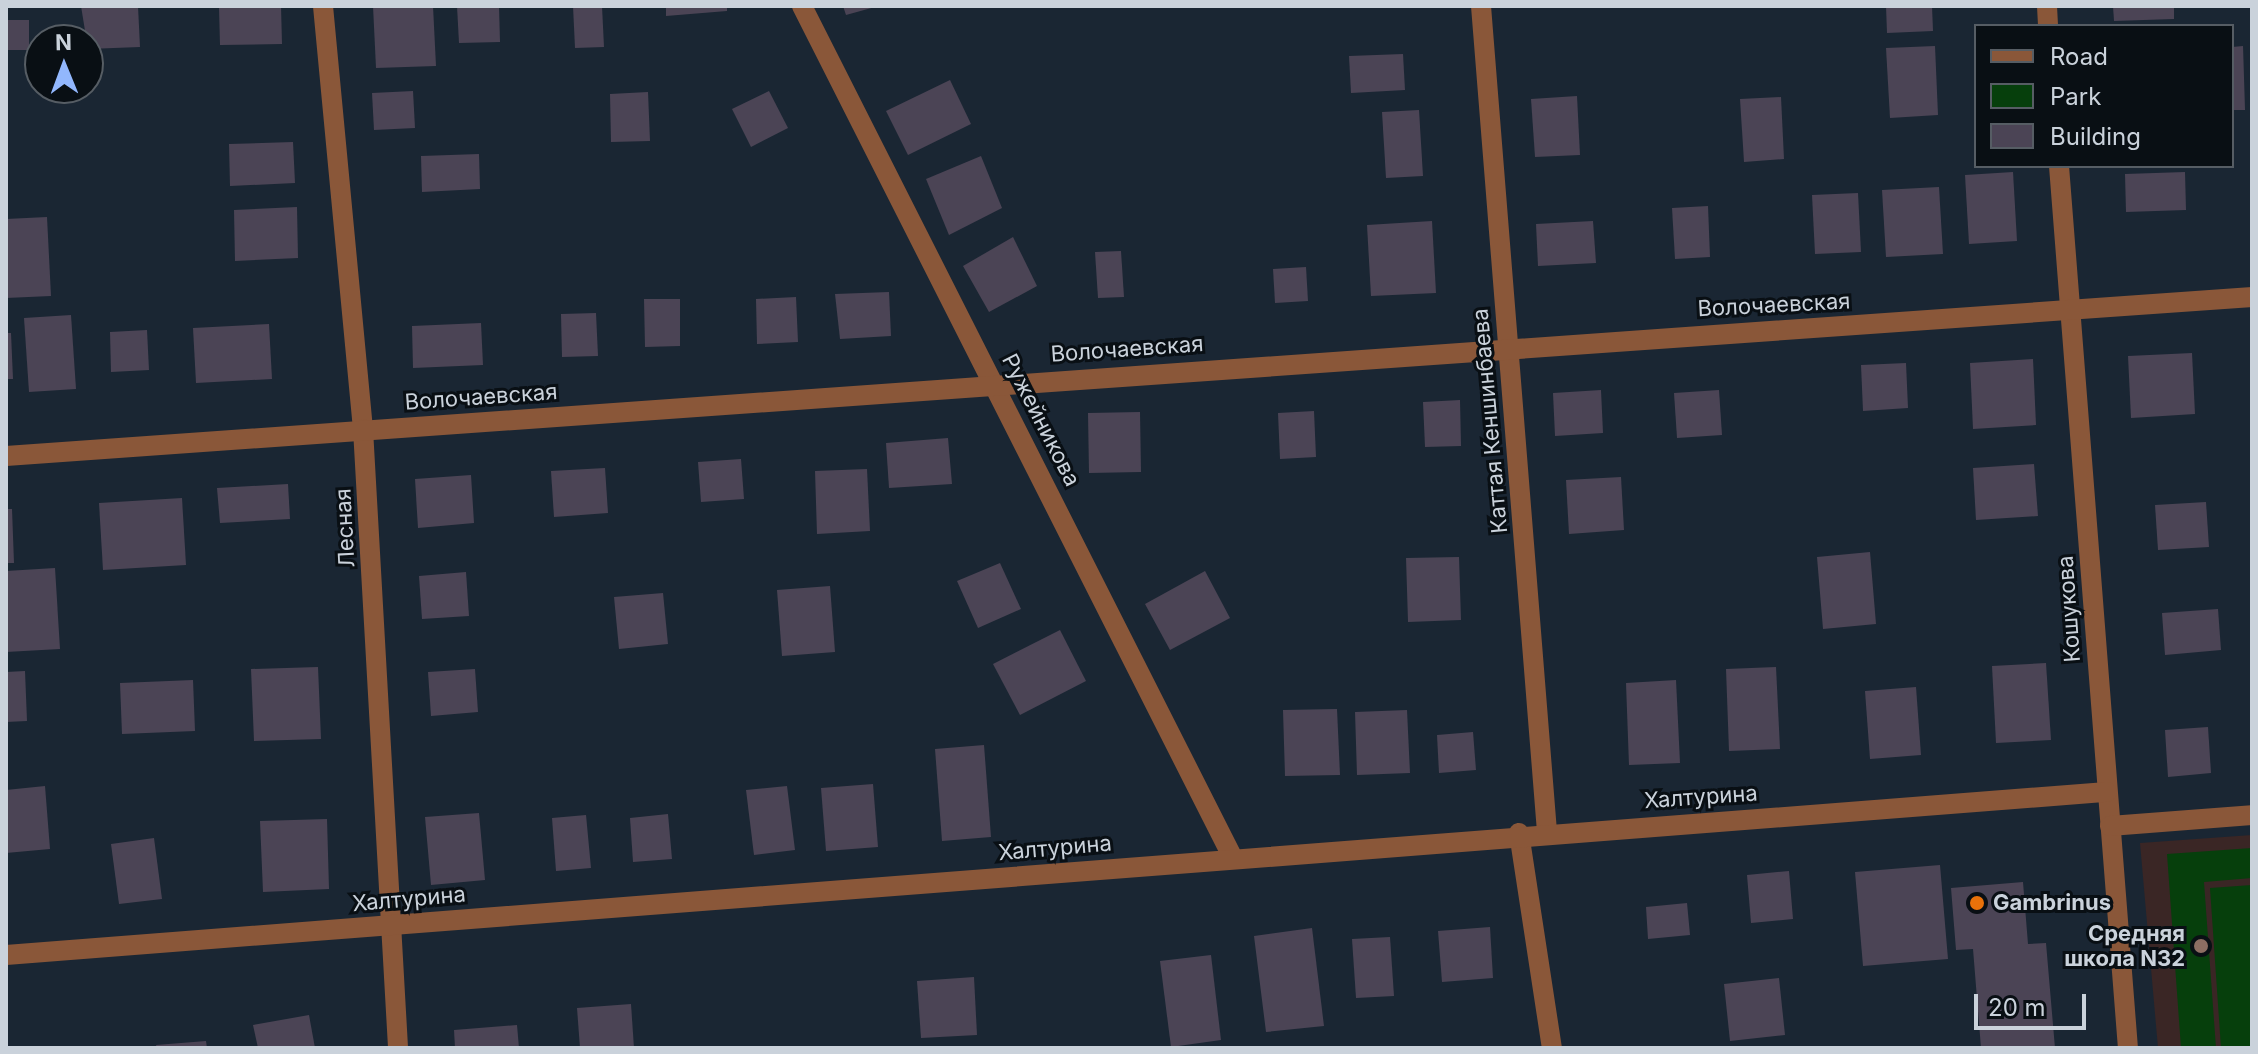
<!DOCTYPE html>
<html>
<head>
<meta charset="utf-8">
<style>
  body { margin:0 }
  #map { position:relative; width:2258px; height:1054px; overflow:hidden; background:#1a2633; font-family:Inter,sans-serif }
  div>[style] { position:absolute }
  .education>* { inset:0; background:#3a2625 }
  .green>* { inset:0; background:#063f0c }
  .building>* { inset:0; background:#4b4455 }
  .minor>* { height:20px; margin:-10px; padding:0 10px; transform-origin:10px; border-radius:10px; background:#8a5739 }
  .dots>* { width:22px; height:22px; translate:-50% -50%; box-sizing:border-box; border:4px solid #090f14; border-radius:50% }
  span { translate:-50% -50%; white-space:nowrap; text-align:center; line-height:1.15; -webkit-text-stroke:6px #090f14; paint-order:stroke }
  .street-label { font-size:22px; color:#cad2db }
  .poi-label { font-size:22px; color:#cad2db; font-weight:700 }
  .left { translate:0 -50%; text-align:left }
  .right { translate:-100% -50%; text-align:right }
  .frame { position:absolute; inset:0; border:8px solid #cad2db; pointer-events:none }
  .legend { position:absolute; left:1974px; top:24px; width:260px; height:144px; box-sizing:border-box; background:#090f14; border:2px solid #565d64; margin:0; padding:10px 14px; list-style:none; font-size:24px; color:#cad2db }
  .legend li { display:flex; align-items:center; gap:16px; height:40px }
  .legend b { width:40px; border:2px solid #565d64 }
  .north { position:absolute; left:24px; top:24px; width:80px; height:80px; box-sizing:border-box; background:#090f14; border:2px solid #565d64; border-radius:50%; rotate:359deg; font-size:22px; font-weight:700; line-height:32px; text-align:center; color:#cad2db }
  .north::after { content:''; display:block; margin:auto; width:28px; height:36px; background:#92b7fd; clip-path:polygon(50% 0,100% 100%,50% 72%,0 100%) }
  .scale { position:absolute; left:1974px; top:994px; width:112px; height:36px; box-sizing:border-box; border:4px solid #cad2db; border-top:0; padding-left:10px; font-size:24px; line-height:28px; white-space:nowrap; color:#cad2db; -webkit-text-stroke:6px #090f14; paint-order:stroke }
</style>
</head>
<body>
<div id="map">
  <div class="education">
    <div style="clip-path:polygon(2252px 835px,2252px 1048px,2158px 1048px,2140px 843px)"></div>
  </div>
  <div class="green">
    <div style="clip-path:polygon(2252px 848px,2252px 878px,2204px 882px,2216px 1048px,2181px 1048px,2167px 854px)"></div>
    <div style="clip-path:polygon(2252px 885px,2252px 1048px,2221px 1048px,2210px 888px)"></div>
  </div>
  <div class="building">
    <div style="clip-path:polygon(81px 6px,138px 6px,140px 47px,88px 49px)"></div>
    <div style="clip-path:polygon(281px 6px,282px 44px,220px 45px,219px 7px)"></div>
    <div style="clip-path:polygon(373px 6px,433px 6px,436px 66px,376px 68px)"></div>
    <div style="clip-path:polygon(457px 6px,499px 6px,500px 42px,459px 43px)"></div>
    <div style="clip-path:polygon(573px 6px,602px 6px,604px 47px,575px 48px)"></div>
    <div style="clip-path:polygon(666px 6px,727px 6px,727px 11px,666px 16px)"></div>
    <div style="clip-path:polygon(843px 6px,875px 6px,875px 7px,846px 15px)"></div>
    <div style="clip-path:polygon(1886px 6px,1932px 6px,1933px 31px,1887px 33px)"></div>
    <div style="clip-path:polygon(2113px 6px,2174px 6px,2174px 19px,2114px 21px)"></div>
    <div style="clip-path:polygon(6px 20px,29px 20px,29px 50px,6px 50px)"></div>
    <div style="clip-path:polygon(1935px 46px,1938px 115px,1890px 118px,1886px 48px)"></div>
    <div style="clip-path:polygon(2243px 46px,2245px 110px,2232px 110px,2232px 47px)"></div>
    <div style="clip-path:polygon(1403px 54px,1405px 90px,1351px 93px,1349px 56px)"></div>
    <div style="clip-path:polygon(950px 80px,971px 124px,908px 155px,886px 111px)"></div>
    <div style="clip-path:polygon(413px 91px,415px 128px,374px 130px,372px 93px)"></div>
    <div style="clip-path:polygon(769px 91px,788px 128px,751px 147px,732px 109px)"></div>
    <div style="clip-path:polygon(648px 92px,650px 141px,611px 142px,610px 94px)"></div>
    <div style="clip-path:polygon(1577px 96px,1580px 155px,1535px 157px,1531px 99px)"></div>
    <div style="clip-path:polygon(1781px 97px,1784px 159px,1744px 162px,1740px 99px)"></div>
    <div style="clip-path:polygon(1419px 110px,1423px 176px,1386px 178px,1382px 112px)"></div>
    <div style="clip-path:polygon(293px 142px,295px 183px,230px 186px,229px 144px)"></div>
    <div style="clip-path:polygon(479px 154px,480px 189px,422px 192px,421px 156px)"></div>
    <div style="clip-path:polygon(981px 156px,1002px 208px,949px 235px,926px 179px)"></div>
    <div style="clip-path:polygon(2013px 172px,2017px 241px,1969px 244px,1965px 175px)"></div>
    <div style="clip-path:polygon(2185px 172px,2186px 210px,2126px 212px,2125px 174px)"></div>
    <div style="clip-path:polygon(1939px 187px,1943px 254px,1886px 257px,1882px 190px)"></div>
    <div style="clip-path:polygon(1858px 193px,1861px 252px,1815px 254px,1812px 195px)"></div>
    <div style="clip-path:polygon(1708px 206px,1710px 257px,1675px 259px,1672px 208px)"></div>
    <div style="clip-path:polygon(297px 207px,298px 258px,235px 261px,234px 210px)"></div>
    <div style="clip-path:polygon(47px 217px,51px 296px,6px 298px,6px 219px)"></div>
    <div style="clip-path:polygon(1432px 221px,1436px 293px,1371px 296px,1367px 225px)"></div>
    <div style="clip-path:polygon(1593px 221px,1596px 263px,1538px 266px,1536px 224px)"></div>
    <div style="clip-path:polygon(1013px 237px,1037px 286px,989px 312px,963px 266px)"></div>
    <div style="clip-path:polygon(1121px 251px,1124px 297px,1098px 298px,1095px 252px)"></div>
    <div style="clip-path:polygon(1306px 267px,1308px 301px,1275px 303px,1273px 269px)"></div>
    <div style="clip-path:polygon(889px 292px,891px 336px,840px 339px,835px 294px)"></div>
    <div style="clip-path:polygon(796px 297px,798px 342px,757px 344px,756px 299px)"></div>
    <div style="clip-path:polygon(644px 299px,680px 299px,680px 346px,645px 347px)"></div>
    <div style="clip-path:polygon(596px 313px,598px 356px,562px 357px,561px 314px)"></div>
    <div style="clip-path:polygon(71px 315px,76px 389px,29px 392px,24px 318px)"></div>
    <div style="clip-path:polygon(481px 323px,483px 365px,413px 368px,412px 326px)"></div>
    <div style="clip-path:polygon(269px 324px,272px 379px,196px 383px,193px 328px)"></div>
    <div style="clip-path:polygon(147px 330px,149px 370px,111px 372px,110px 332px)"></div>
    <div style="clip-path:polygon(6px 333px,11px 333px,13px 379px,6px 379px)"></div>
    <div style="clip-path:polygon(2192px 353px,2195px 414px,2131px 418px,2128px 356px)"></div>
    <div style="clip-path:polygon(2033px 359px,2036px 425px,1973px 429px,1970px 363px)"></div>
    <div style="clip-path:polygon(1906px 363px,1908px 408px,1863px 411px,1861px 365px)"></div>
    <div style="clip-path:polygon(1601px 390px,1603px 433px,1555px 436px,1553px 393px)"></div>
    <div style="clip-path:polygon(1719px 390px,1722px 435px,1677px 438px,1674px 393px)"></div>
    <div style="clip-path:polygon(1460px 400px,1461px 446px,1425px 447px,1423px 402px)"></div>
    <div style="clip-path:polygon(1314px 411px,1316px 457px,1280px 459px,1278px 413px)"></div>
    <div style="clip-path:polygon(1140px 412px,1141px 472px,1089px 473px,1088px 413px)"></div>
    <div style="clip-path:polygon(948px 438px,952px 484px,889px 488px,886px 443px)"></div>
    <div style="clip-path:polygon(741px 459px,744px 499px,701px 502px,698px 462px)"></div>
    <div style="clip-path:polygon(2034px 464px,2038px 516px,1976px 520px,1973px 468px)"></div>
    <div style="clip-path:polygon(605px 468px,608px 513px,554px 517px,551px 471px)"></div>
    <div style="clip-path:polygon(867px 469px,870px 531px,817px 534px,815px 471px)"></div>
    <div style="clip-path:polygon(471px 475px,474px 523px,418px 528px,415px 479px)"></div>
    <div style="clip-path:polygon(1621px 477px,1624px 530px,1569px 534px,1566px 480px)"></div>
    <div style="clip-path:polygon(288px 484px,290px 519px,220px 523px,217px 488px)"></div>
    <div style="clip-path:polygon(182px 498px,186px 565px,103px 570px,99px 503px)"></div>
    <div style="clip-path:polygon(2206px 502px,2209px 547px,2158px 550px,2155px 505px)"></div>
    <div style="clip-path:polygon(6px 509px,12px 509px,14px 563px,6px 563px)"></div>
    <div style="clip-path:polygon(1870px 552px,1876px 624px,1823px 629px,1817px 557px)"></div>
    <div style="clip-path:polygon(1459px 557px,1461px 620px,1408px 622px,1406px 558px)"></div>
    <div style="clip-path:polygon(1000px 563px,1021px 609px,978px 628px,957px 581px)"></div>
    <div style="clip-path:polygon(55px 568px,60px 649px,6px 652px,6px 571px)"></div>
    <div style="clip-path:polygon(1205px 571px,1230px 618px,1170px 650px,1145px 604px)"></div>
    <div style="clip-path:polygon(466px 572px,469px 616px,422px 619px,419px 576px)"></div>
    <div style="clip-path:polygon(830px 586px,835px 652px,782px 656px,777px 590px)"></div>
    <div style="clip-path:polygon(663px 593px,668px 644px,619px 649px,614px 597px)"></div>
    <div style="clip-path:polygon(2218px 609px,2221px 650px,2165px 655px,2162px 613px)"></div>
    <div style="clip-path:polygon(1060px 630px,1086px 681px,1020px 715px,993px 664px)"></div>
    <div style="clip-path:polygon(2046px 663px,2051px 740px,1996px 743px,1992px 666px)"></div>
    <div style="clip-path:polygon(318px 667px,321px 739px,254px 741px,251px 669px)"></div>
    <div style="clip-path:polygon(1776px 667px,1780px 749px,1729px 751px,1726px 669px)"></div>
    <div style="clip-path:polygon(475px 669px,478px 712px,431px 716px,428px 672px)"></div>
    <div style="clip-path:polygon(25px 671px,27px 721px,6px 722px,6px 672px)"></div>
    <div style="clip-path:polygon(193px 680px,195px 731px,122px 734px,120px 683px)"></div>
    <div style="clip-path:polygon(1676px 680px,1680px 763px,1629px 765px,1626px 683px)"></div>
    <div style="clip-path:polygon(1916px 687px,1921px 755px,1870px 759px,1865px 691px)"></div>
    <div style="clip-path:polygon(1337px 709px,1340px 775px,1285px 776px,1283px 710px)"></div>
    <div style="clip-path:polygon(1407px 710px,1410px 773px,1357px 775px,1355px 712px)"></div>
    <div style="clip-path:polygon(2208px 727px,2211px 773px,2168px 777px,2165px 730px)"></div>
    <div style="clip-path:polygon(1473px 732px,1476px 770px,1439px 773px,1437px 735px)"></div>
    <div style="clip-path:polygon(984px 745px,991px 837px,942px 841px,935px 749px)"></div>
    <div style="clip-path:polygon(873px 784px,878px 847px,826px 851px,821px 788px)"></div>
    <div style="clip-path:polygon(45px 786px,50px 849px,6px 853px,6px 790px)"></div>
    <div style="clip-path:polygon(787px 786px,795px 850px,754px 855px,746px 790px)"></div>
    <div style="clip-path:polygon(479px 813px,485px 880px,431px 885px,425px 817px)"></div>
    <div style="clip-path:polygon(668px 814px,672px 859px,633px 862px,630px 818px)"></div>
    <div style="clip-path:polygon(586px 815px,591px 868px,556px 871px,552px 818px)"></div>
    <div style="clip-path:polygon(327px 819px,329px 889px,263px 892px,260px 821px)"></div>
    <div style="clip-path:polygon(154px 838px,162px 899px,119px 904px,111px 844px)"></div>
    <div style="clip-path:polygon(1940px 865px,1948px 959px,1863px 966px,1855px 872px)"></div>
    <div style="clip-path:polygon(1789px 871px,1793px 919px,1751px 923px,1747px 875px)"></div>
    <div style="clip-path:polygon(2023px 882px,2028px 944px,2046px 943px,2055px 1048px,1981px 1048px,1973px 949px,1956px 950px,1951px 888px)"></div>
    <div style="clip-path:polygon(1687px 903px,1690px 935px,1648px 939px,1646px 907px)"></div>
    <div style="clip-path:polygon(1490px 927px,1493px 978px,1442px 982px,1438px 931px)"></div>
    <div style="clip-path:polygon(1312px 928px,1324px 1026px,1266px 1032px,1254px 936px)"></div>
    <div style="clip-path:polygon(1390px 937px,1394px 996px,1356px 998px,1352px 939px)"></div>
    <div style="clip-path:polygon(1211px 955px,1221px 1040px,1171px 1047px,1160px 961px)"></div>
    <div style="clip-path:polygon(974px 977px,977px 1035px,921px 1038px,917px 981px)"></div>
    <div style="clip-path:polygon(1779px 978px,1785px 1035px,1730px 1041px,1724px 984px)"></div>
    <div style="clip-path:polygon(631px 1004px,634px 1048px,580px 1048px,577px 1008px)"></div>
    <div style="clip-path:polygon(309px 1015px,315px 1048px,258px 1048px,253px 1025px)"></div>
    <div style="clip-path:polygon(517px 1025px,519px 1048px,455px 1048px,454px 1030px)"></div>
    <div style="clip-path:polygon(206px 1041px,207px 1048px,157px 1048px,156px 1045px)"></div>
  </div>
  <div class="minor">
    <div style="left:323px;top:6px;width:425px;rotate:84.6deg"></div>
    <div style="left:363px;top:429px;width:620px;rotate:86.76deg"></div>
    <div style="left:802px;top:6px;width:955px;rotate:63.17deg"></div>
    <div style="left:1481px;top:6px;width:828px;rotate:85.43deg"></div>
    <div style="left:2047px;top:6px;width:20px;rotate:87deg"></div>
    <div style="left:2059px;top:166px;width:885px;rotate:85.53deg"></div>
    <div style="left:6px;top:456px;width:2252px;rotate:-4.05deg"></div>
    <div style="left:2110px;top:826px;width:142px;rotate:-4.4deg"></div>
    <div style="left:1519px;top:833px;width:218px;rotate:81.3deg"></div>
    <div style="left:6px;top:955px;width:2107px;rotate:-4.44deg"></div>
  </div>
  <div class="dots">
    <div style="left:1977px;top:903px;background:#e8710a"></div>
    <div style="left:2201px;top:946px;background:#8d6e63"></div>
  </div>
  <div class="street-label">
    <span style="left:1774px;top:305px;rotate:-3deg">Волочаевская</span>
    <span style="left:1127px;top:349px;rotate:-4deg">Волочаевская</span>
    <span style="left:481px;top:397px;rotate:-4deg">Волочаевская</span>
    <span style="left:1041px;top:420px;rotate:63deg">Ружейникова</span>
    <span style="left:1490px;top:421px;rotate:-95deg">Каттая Кеншинбаева</span>
    <span style="left:345px;top:528px;rotate:-93deg">Лесная</span>
    <span style="left:2069px;top:609px;rotate:-94deg">Кошукова</span>
    <span style="left:1701px;top:797px;rotate:-4deg">Халтурина</span>
    <span style="left:1055px;top:848px;rotate:-5deg">Халтурина</span>
    <span style="left:409px;top:899px;rotate:-5deg">Халтурина</span>
  </div>
  <div class="poi-label">
    <span class="left" style="left:1993px;top:903px">Gambrinus</span>
    <span class="right" style="left:2185px;top:946px">Средняя<br>школа N32</span>
  </div>
  <div class="frame"></div>
  <ul class="legend">
  <li><b style="height:10px;background:#8a5739"></b>Road</li>
  <li><b style="height:22px;background:#063f0c"></b>Park</li>
  <li><b style="height:22px;background:#4b4455"></b>Building</li>
  </ul>
  <div class="north">N</div>
  <div class="scale">20 m</div>
</div>
</body>
</html>
